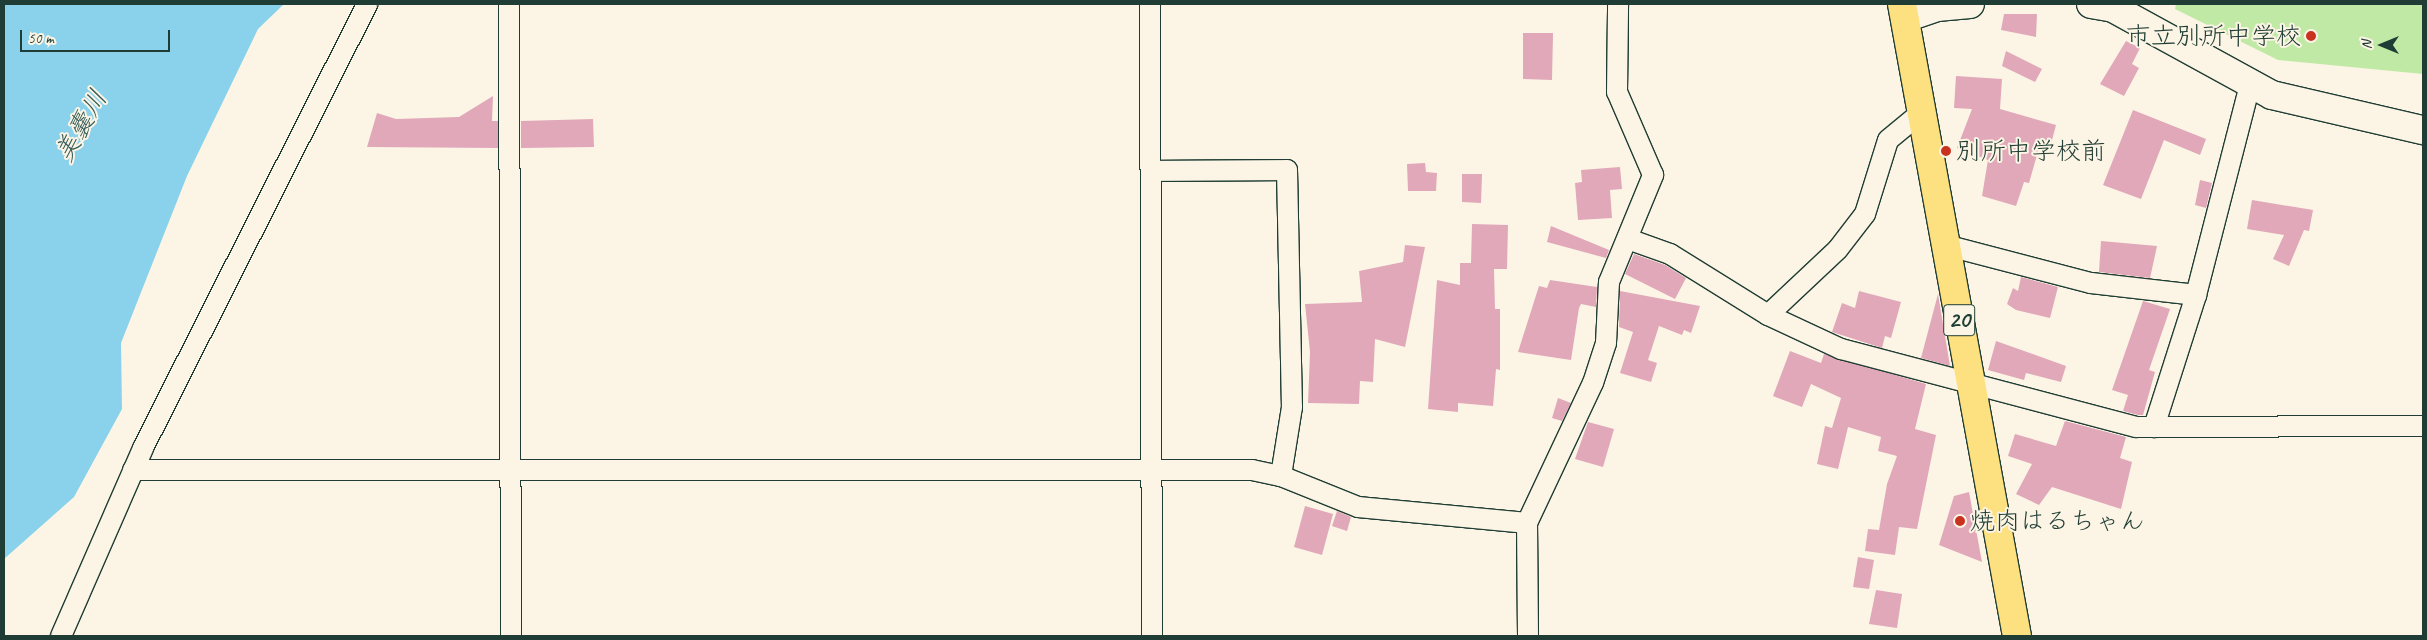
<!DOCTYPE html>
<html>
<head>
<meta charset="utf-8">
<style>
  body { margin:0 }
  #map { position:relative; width:2427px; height:640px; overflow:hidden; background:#fcf5e5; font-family:Caveat,"Klee One",sans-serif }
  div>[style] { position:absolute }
  .green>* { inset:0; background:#c0e9a5 }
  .water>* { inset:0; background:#8ad2eb }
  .building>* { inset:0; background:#e0a8b9 }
  .roads { filter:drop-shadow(1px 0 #1f3d34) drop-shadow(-1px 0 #1f3d34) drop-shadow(0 1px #1f3d34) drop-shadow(0 -1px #1f3d34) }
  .street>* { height:20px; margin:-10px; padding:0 10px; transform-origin:10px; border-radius:10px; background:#fcf5e5 }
  .secondary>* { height:28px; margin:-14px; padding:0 14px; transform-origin:14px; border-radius:14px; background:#fcf5e5 }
  .primary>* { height:28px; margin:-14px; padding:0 14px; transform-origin:14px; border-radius:14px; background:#fde080 }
  .dots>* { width:14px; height:14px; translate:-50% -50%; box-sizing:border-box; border:2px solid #fcf5e5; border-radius:50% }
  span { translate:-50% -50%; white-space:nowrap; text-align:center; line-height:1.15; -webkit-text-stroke:4px #fcf5e5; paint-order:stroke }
  .shield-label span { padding:1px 4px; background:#fcf5e5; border:1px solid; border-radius:4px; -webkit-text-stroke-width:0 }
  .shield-label { font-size:24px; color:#1f3d34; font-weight:700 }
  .poi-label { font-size:25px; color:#1f3d34 }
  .right { translate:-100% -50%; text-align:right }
  .left { translate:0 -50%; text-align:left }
  .water-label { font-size:26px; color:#345b59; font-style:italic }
  .frame { position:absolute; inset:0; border:5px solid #1f3d34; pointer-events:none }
  .north { position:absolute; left:2357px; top:20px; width:50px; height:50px; -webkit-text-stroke:4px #fcf5e5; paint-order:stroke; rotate:270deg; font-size:14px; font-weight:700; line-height:20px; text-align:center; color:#1f3d34 }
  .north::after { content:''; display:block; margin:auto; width:18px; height:22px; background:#1f3d34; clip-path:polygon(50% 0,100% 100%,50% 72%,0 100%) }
  .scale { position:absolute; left:20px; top:30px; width:150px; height:22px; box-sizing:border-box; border:2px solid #1f3d34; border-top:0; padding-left:6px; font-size:15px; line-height:18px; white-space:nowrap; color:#1f3d34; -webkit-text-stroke:4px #fcf5e5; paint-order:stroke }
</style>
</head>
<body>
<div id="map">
  <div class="green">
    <div style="clip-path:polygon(2176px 4px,2423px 4px,2423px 74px,2278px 60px,2175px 9px)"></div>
  </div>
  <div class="water">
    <div style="clip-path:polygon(4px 4px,284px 4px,258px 29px,187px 176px,121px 343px,122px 409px,74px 497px,4px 559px)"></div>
  </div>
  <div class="building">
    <div style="clip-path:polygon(2004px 14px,2037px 14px,2036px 37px,2001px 30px)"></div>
    <div style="clip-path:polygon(1523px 33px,1553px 33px,1552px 80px,1523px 79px)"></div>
    <div style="clip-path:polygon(2126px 41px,2140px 48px,2132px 64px,2139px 68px,2124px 96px,2100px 84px)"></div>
    <div style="clip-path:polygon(2006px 51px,2042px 69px,2035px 82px,2002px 66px)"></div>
    <div style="clip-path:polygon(1956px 76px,2002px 79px,2000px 109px,2056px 125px,2051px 144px,2041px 141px,2029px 183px,2024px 182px,2016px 206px,1982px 196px,1988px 160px,1957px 148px,1972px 109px,1954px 108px)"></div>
    <div style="clip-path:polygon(493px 96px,492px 121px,498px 121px,498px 148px,367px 147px,377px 113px,396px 119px,459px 117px)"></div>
    <div style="clip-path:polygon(2133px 110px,2206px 139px,2200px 155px,2164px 140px,2141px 199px,2103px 185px)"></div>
    <div style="clip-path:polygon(593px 119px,594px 147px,521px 148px,521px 121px)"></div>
    <div style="clip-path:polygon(1425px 163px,1426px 172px,1437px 173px,1436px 191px,1408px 191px,1407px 164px)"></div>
    <div style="clip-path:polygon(1620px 167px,1622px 189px,1610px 190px,1612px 218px,1578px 220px,1575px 183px,1582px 182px,1581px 170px)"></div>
    <div style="clip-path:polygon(1462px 174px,1482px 174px,1481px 203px,1462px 202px)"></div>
    <div style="clip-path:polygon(2200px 180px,2212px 183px,2206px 208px,2195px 205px)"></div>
    <div style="clip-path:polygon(2252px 200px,2313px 210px,2309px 231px,2304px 230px,2289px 266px,2273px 259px,2284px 235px,2247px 229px)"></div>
    <div style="clip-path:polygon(1472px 224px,1508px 225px,1507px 269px,1494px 269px,1495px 309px,1500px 309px,1500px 370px,1496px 369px,1493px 406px,1458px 403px,1458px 412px,1428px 409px,1437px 280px,1460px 285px,1460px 263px,1471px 263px)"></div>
    <div style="clip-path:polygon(1551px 226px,1609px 250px,1606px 258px,1547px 242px)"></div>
    <div style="clip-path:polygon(2101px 241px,2157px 246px,2150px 278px,2099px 272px)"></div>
    <div style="clip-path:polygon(1405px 245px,1425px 247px,1405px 347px,1375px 339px,1373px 382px,1360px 381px,1359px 404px,1308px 403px,1310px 352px,1305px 304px,1362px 302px,1359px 271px,1403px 262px)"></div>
    <div style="clip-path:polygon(1634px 254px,1665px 265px,1686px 278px,1675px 299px,1625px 274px)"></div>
    <div style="clip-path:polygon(2021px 277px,2058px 287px,2050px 318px,2016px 310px,2007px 304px,2013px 288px,2018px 291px)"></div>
    <div style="clip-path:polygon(1550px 280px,1597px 287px,1596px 307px,1581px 304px,1579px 308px,1571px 360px,1518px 352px,1539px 286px,1547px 288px)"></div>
    <div style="clip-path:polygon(1620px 291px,1700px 306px,1691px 333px,1684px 330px,1682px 335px,1659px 326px,1648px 360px,1657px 363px,1651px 382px,1620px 373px,1633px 332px,1619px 327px)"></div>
    <div style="clip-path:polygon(1859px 291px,1901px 302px,1891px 338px,1885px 336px,1882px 348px,1832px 332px,1842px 303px,1855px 308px)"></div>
    <div style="clip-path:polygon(1938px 294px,1950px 366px,1921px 358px)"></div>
    <div style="clip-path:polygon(2143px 301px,2170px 309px,2149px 370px,2155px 372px,2143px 415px,2138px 415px,2123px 411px,2128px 395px,2112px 390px)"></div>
    <div style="clip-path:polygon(1996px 341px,2066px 366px,2061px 382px,2026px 373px,2024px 380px,1988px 370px)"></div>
    <div style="clip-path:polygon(1790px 351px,1821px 363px,1824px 354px,1926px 384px,1915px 429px,1936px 435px,1917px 529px,1899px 527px,1895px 555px,1865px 551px,1868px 529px,1879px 530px,1887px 484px,1897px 456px,1878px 451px,1881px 437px,1848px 427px,1838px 469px,1817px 464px,1825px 426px,1832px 428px,1841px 398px,1811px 384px,1802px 407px,1773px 396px)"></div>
    <div style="clip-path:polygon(1558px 398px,1571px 403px,1562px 421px,1552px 418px)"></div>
    <div style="clip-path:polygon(2065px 421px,2126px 437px,2120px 458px,2132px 462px,2121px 509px,2052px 487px,2039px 505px,2016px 494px,2032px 464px,2008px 456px,2015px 434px,2056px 446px)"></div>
    <div style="clip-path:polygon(1588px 422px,1614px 429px,1603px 467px,1575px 459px)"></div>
    <div style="clip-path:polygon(1969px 492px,1982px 562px,1939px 545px,1954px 496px)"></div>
    <div style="clip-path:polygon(1305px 506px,1333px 514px,1322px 555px,1294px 547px)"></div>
    <div style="clip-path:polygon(1337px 511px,1351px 517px,1347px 531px,1332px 526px)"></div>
    <div style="clip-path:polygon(1858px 557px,1874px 560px,1869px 589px,1853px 587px)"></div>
    <div style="clip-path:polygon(1876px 590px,1902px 594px,1897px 628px,1869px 624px)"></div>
  </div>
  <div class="roads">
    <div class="street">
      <div style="left:509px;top:4px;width:632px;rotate:89.82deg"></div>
      <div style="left:1150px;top:4px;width:632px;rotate:89.82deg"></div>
      <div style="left:1151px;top:171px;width:136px;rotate:-0.4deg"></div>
      <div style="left:1287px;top:170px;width:237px;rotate:88.8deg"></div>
      <div style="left:1292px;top:407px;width:70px;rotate:99.1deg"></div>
      <div style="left:1628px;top:239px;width:45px;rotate:19.7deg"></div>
      <div style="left:1670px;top:254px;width:115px;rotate:31.9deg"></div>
      <div style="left:1768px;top:315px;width:81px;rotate:25deg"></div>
      <div style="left:1841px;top:349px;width:305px;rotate:14.8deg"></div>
      <div style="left:2136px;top:427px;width:287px;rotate:-0.2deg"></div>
      <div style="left:1945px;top:245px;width:151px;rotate:14.6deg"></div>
      <div style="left:2091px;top:283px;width:106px;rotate:6.5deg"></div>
      <div style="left:1768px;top:315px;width:96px;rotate:-43.3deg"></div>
      <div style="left:1838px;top:249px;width:44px;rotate:-52.4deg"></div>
      <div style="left:1865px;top:214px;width:77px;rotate:-72.7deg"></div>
      <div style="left:1888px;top:140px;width:44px;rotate:-39.5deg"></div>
      <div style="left:2154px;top:427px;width:139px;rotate:-72.3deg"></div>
      <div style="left:2196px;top:295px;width:218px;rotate:-75.6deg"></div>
      <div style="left:133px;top:470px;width:1119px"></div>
      <div style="left:1252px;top:470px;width:30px;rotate:12deg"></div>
      <div style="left:1281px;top:476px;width:83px;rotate:21.9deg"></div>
      <div style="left:1358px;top:507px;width:170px;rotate:5.4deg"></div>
      <div style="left:61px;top:636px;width:205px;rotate:-66.4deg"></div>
      <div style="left:143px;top:448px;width:497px;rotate:-63.2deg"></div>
      <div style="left:1528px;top:636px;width:113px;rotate:-90.5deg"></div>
      <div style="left:1527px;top:523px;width:155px;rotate:-64.8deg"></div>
      <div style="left:1593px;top:383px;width:42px;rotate:-72deg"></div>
      <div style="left:1606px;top:343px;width:61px;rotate:-87.2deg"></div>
      <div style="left:1609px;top:282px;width:116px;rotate:-67.6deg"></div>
      <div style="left:1653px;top:175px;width:90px;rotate:-113.4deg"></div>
      <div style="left:1617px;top:92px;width:88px;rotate:-89.3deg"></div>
    </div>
    <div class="secondary">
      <div style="left:2091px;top:4px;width:22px;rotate:10deg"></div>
      <div style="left:2113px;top:8px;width:181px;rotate:28.7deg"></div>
      <div style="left:2272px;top:95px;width:155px;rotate:13.1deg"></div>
      <div style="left:1905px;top:18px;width:34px;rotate:-19deg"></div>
      <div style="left:1937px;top:7px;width:33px;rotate:-5deg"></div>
    </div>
    <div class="primary">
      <div style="left:1902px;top:4px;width:642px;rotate:79.69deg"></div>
    </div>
  </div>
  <div class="dots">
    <div style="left:2311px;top:36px;background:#c8321e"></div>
    <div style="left:1946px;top:151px;background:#c8321e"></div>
    <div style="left:1960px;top:521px;background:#c8321e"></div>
  </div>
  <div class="shield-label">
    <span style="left:1959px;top:320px">20</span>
  </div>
  <div class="poi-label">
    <span class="right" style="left:2301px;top:36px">市立別所中学校</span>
    <span class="left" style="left:1956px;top:151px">別所中学校前</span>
    <span class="left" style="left:1970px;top:521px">焼肉はるちゃん</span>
  </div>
  <div class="water-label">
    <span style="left:81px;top:126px;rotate:-60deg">美嚢川</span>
  </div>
  <div class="frame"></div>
  <div class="north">N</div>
  <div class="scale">50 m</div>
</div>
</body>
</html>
